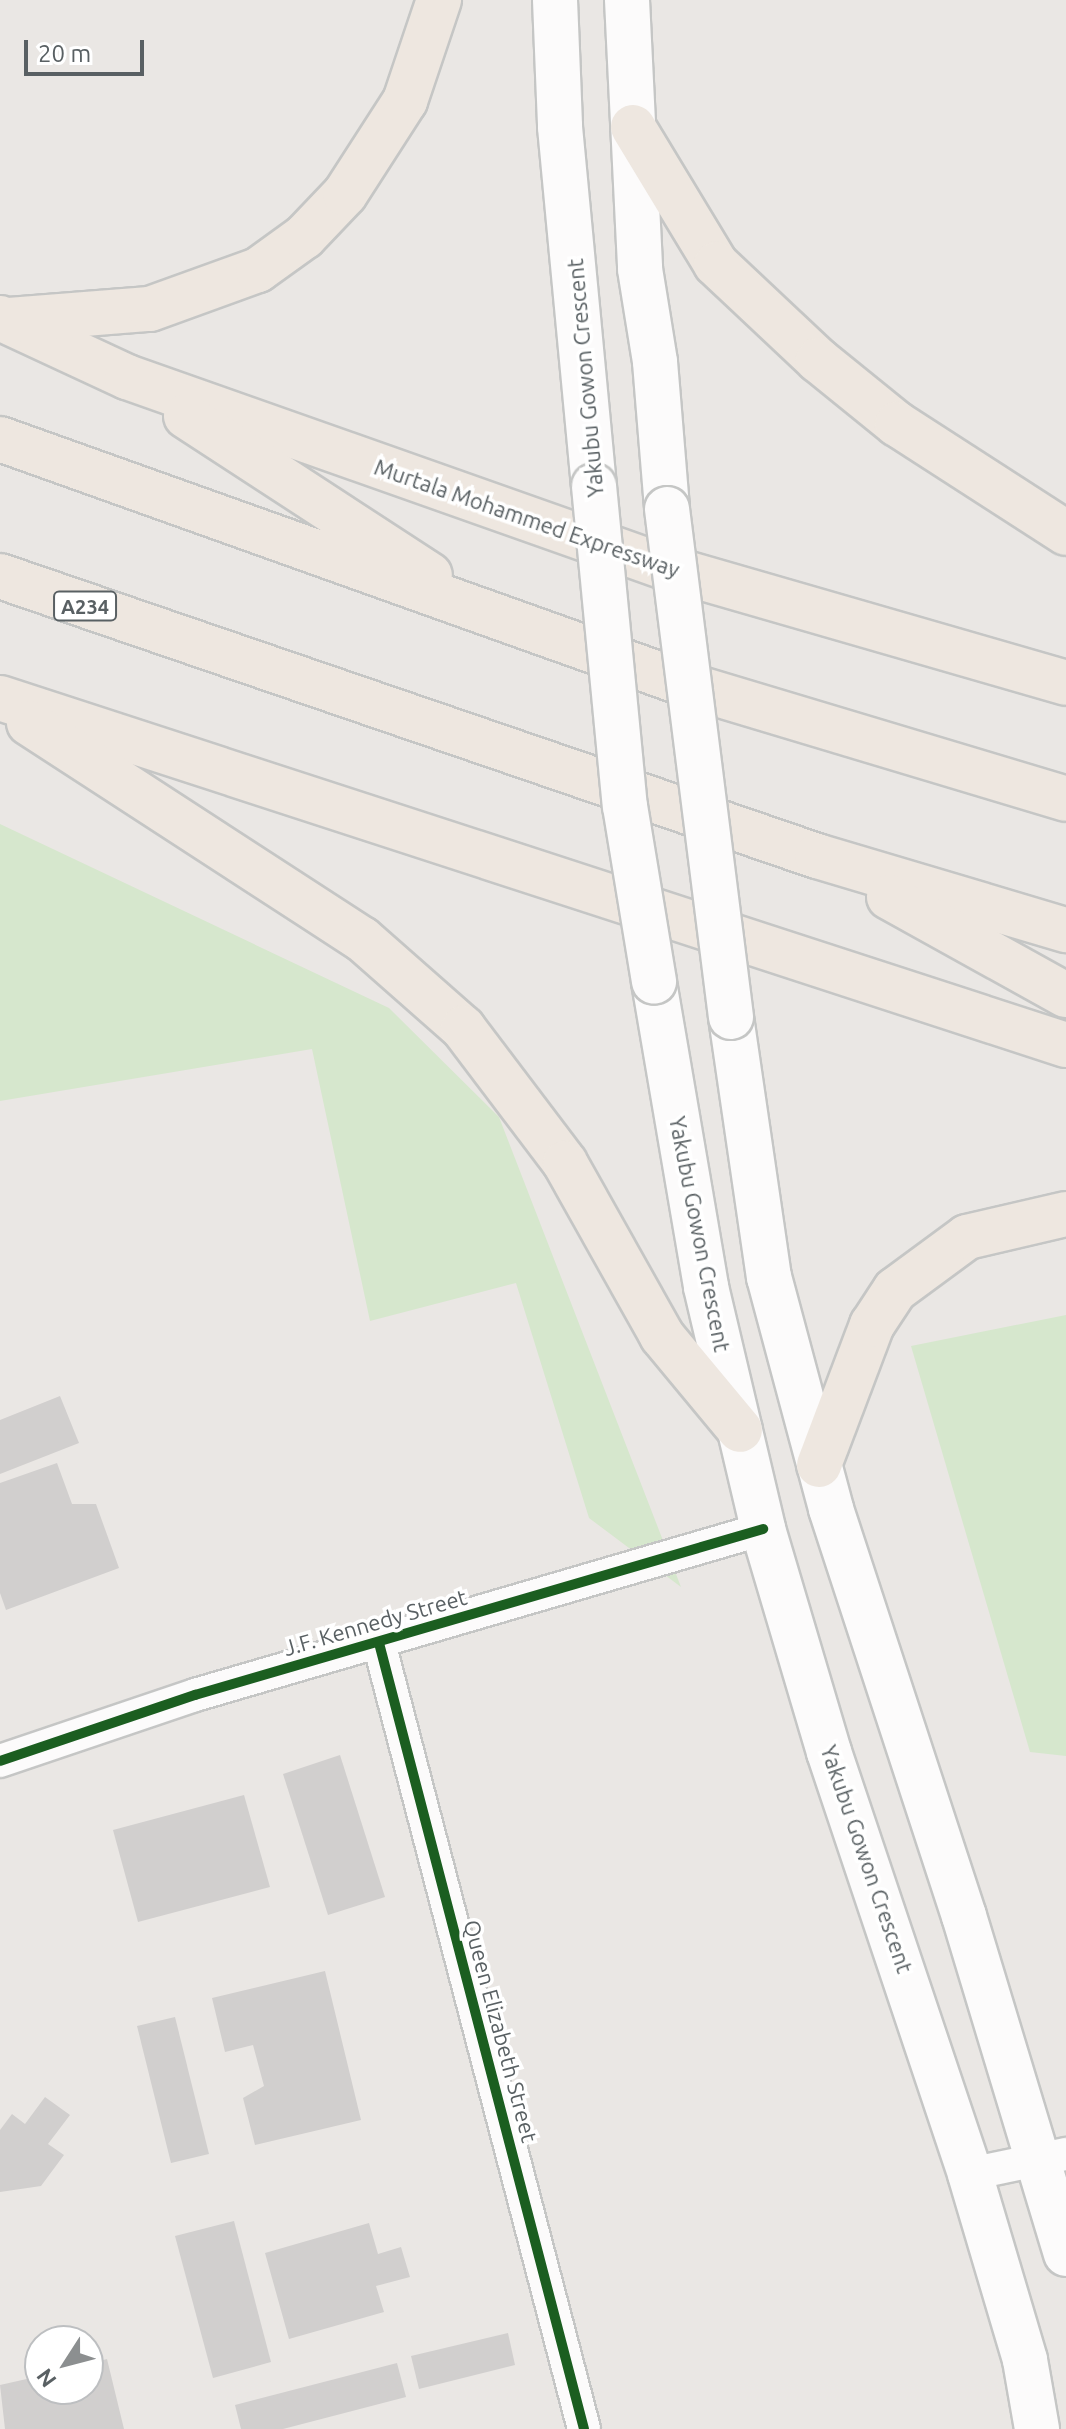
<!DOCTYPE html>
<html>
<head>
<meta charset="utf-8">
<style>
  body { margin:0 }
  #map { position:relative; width:1066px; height:2429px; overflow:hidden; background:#eae7e4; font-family:Ubuntu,sans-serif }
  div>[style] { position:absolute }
  .green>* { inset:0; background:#d6e7cd }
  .building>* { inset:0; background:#d1cfce }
  .roads { filter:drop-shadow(2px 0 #c5c6c5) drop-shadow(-2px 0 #c5c6c5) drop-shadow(0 2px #c5c6c5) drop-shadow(0 -2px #c5c6c5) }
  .street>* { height:32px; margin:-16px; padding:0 16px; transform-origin:16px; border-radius:16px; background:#fcfbfb }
  .secondary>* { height:44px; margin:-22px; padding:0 22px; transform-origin:22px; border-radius:22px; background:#fcfbfb }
  .highway>* { height:44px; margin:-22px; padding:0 22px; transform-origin:22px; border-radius:22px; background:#eee7e0 }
  .bridges { filter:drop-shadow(2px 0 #c5c6c5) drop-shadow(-2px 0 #c5c6c5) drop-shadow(0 2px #c5c6c5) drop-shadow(0 -2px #c5c6c5) }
  .secondary-bridge>* { height:44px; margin:-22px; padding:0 22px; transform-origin:22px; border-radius:22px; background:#fcfbfb }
  .cycleway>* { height:10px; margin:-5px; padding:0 5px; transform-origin:5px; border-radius:5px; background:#1b5e20 }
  span { translate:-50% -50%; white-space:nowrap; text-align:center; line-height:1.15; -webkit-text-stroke:7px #fff; paint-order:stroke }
  .shield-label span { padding:2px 6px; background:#fff; border:2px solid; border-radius:6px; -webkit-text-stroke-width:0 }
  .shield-label { font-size:20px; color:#596063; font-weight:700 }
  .street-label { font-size:22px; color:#596063 }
  .north { position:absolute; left:24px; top:2325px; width:80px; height:80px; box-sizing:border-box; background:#fff; border:2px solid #bdbfc1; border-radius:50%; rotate:234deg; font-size:22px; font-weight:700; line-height:32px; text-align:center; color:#596063 }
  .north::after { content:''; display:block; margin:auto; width:28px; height:36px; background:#8c8f90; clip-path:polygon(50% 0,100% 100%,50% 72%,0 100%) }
  .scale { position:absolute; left:24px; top:40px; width:120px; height:36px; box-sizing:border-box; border:4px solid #596063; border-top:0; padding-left:10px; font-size:24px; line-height:28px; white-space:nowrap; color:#596063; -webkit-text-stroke:6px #fff; paint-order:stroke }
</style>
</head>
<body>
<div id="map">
  <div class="green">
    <div style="clip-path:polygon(0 824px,389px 1008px,499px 1117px,681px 1587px,589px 1518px,516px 1283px,370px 1321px,312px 1049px,0 1101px)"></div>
    <div style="clip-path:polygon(1066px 1315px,1066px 1756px,1030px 1752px,911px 1346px)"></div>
  </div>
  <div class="building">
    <div style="clip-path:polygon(60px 1396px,79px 1443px,0 1474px,0 1420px)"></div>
    <div style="clip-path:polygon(57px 1463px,72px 1504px,96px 1504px,119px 1568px,6px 1610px,0 1593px,0 1483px)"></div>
    <div style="clip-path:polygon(340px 1755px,385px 1897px,328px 1915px,283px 1774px)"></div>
    <div style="clip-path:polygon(244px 1795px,270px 1887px,138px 1922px,113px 1830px)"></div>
    <div style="clip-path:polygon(325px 1971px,361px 2120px,255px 2145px,243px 2098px,264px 2086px,253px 2045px,225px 2052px,212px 1998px)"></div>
    <div style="clip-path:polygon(175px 2017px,209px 2154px,171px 2163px,137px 2026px)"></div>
    <div style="clip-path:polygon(45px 2097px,70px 2115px,48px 2144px,64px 2155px,41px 2186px,0 2192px,0 2130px,12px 2114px,25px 2124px)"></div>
    <div style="clip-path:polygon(234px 2221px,271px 2362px,213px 2378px,175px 2236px)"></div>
    <div style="clip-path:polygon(369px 2223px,378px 2254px,401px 2247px,410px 2277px,376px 2286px,384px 2312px,289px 2339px,265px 2253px)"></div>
    <div style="clip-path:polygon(508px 2333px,515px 2365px,419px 2389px,411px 2356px)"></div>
    <div style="clip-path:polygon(107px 2359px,124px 2429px,5px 2429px,0 2385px,40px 2376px,40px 2389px,88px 2389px,88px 2364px)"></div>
    <div style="clip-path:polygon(397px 2363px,406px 2397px,283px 2429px,241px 2429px,235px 2405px)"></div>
  </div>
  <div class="roads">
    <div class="street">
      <div style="left:379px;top:1643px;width:812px;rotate:75.38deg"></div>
      <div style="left:0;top:1761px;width:206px;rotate:-18.7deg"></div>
      <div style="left:195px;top:1695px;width:592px;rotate:-16.29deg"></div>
      <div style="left:970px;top:2174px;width:98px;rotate:-11.8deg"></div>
    </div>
    <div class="secondary">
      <div style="left:555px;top:0;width:127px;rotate:87.7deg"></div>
      <div style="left:560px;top:127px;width:361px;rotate:84.6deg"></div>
      <div style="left:627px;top:0;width:269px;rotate:87.2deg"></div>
      <div style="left:640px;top:269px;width:94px;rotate:80.8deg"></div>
      <div style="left:655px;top:362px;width:147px;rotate:85.3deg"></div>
      <div style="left:654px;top:982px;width:309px;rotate:80.3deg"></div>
      <div style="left:706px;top:1287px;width:249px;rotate:76.7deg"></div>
      <div style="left:763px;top:1529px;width:233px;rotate:73.5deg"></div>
      <div style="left:829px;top:1752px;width:445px;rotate:71.5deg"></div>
      <div style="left:970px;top:2174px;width:194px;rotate:73.5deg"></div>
      <div style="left:1025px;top:2360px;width:70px;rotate:80.1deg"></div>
      <div style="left:731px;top:1017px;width:263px;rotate:81.7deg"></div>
      <div style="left:769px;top:1277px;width:240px;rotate:75deg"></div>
      <div style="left:831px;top:1509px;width:428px;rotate:71.9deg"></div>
      <div style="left:964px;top:1916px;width:353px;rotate:73.2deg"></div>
    </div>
    <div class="highway">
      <div style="left:633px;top:127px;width:160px;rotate:58.8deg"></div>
      <div style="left:716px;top:264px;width:140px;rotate:43.3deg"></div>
      <div style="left:818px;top:360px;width:102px;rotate:39deg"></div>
      <div style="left:897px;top:424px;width:201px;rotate:32.8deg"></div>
      <div style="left:0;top:318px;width:140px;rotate:24.9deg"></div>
      <div style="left:127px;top:377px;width:574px;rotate:19.45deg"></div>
      <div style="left:668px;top:568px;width:414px;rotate:16.1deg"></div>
      <div style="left:9px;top:320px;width:141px;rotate:-4.5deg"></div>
      <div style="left:150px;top:309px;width:115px;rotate:-19.9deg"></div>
      <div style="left:258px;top:270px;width:57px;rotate:-35.7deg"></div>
      <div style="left:304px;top:237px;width:59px;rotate:-46.4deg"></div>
      <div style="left:345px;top:194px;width:111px;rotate:-57.2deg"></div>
      <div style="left:405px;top:101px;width:107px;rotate:-71.4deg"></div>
      <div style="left:186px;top:416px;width:291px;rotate:33.1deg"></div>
      <div style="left:0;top:439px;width:743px;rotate:19.65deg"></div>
      <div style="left:700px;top:689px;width:382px;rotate:16.7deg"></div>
      <div style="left:0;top:576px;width:864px;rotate:18.92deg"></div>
      <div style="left:817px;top:856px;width:260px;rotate:16.6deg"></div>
      <div style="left:0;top:698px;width:1121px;rotate:18.03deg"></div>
      <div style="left:29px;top:723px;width:397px;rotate:33deg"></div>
      <div style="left:362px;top:939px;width:135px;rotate:41.4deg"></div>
      <div style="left:463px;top:1028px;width:169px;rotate:52.9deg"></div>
      <div style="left:565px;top:1163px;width:198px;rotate:60.7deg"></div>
      <div style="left:662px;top:1336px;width:122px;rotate:50.3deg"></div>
      <div style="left:889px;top:897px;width:202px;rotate:29deg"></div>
      <div style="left:819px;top:1465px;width:150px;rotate:-69.3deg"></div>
      <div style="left:872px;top:1325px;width:42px;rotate:-56.7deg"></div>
      <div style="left:895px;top:1290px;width:89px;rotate:-36.4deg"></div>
      <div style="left:967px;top:1237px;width:102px;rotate:-13.1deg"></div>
    </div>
  </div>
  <div class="bridges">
    <div class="secondary-bridge">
      <div style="left:594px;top:486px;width:321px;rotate:84.5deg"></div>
      <div style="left:625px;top:806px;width:178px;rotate:80.6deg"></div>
      <div style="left:667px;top:509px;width:512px;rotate:82.82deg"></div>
    </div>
  </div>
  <div class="cycleway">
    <div style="left:379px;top:1643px;width:812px;rotate:75.38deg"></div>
    <div style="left:0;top:1761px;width:206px;rotate:-18.7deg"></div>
    <div style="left:195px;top:1695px;width:592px;rotate:-16.29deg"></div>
  </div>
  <div class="shield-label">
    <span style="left:85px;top:606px">A234</span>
  </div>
  <div class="street-label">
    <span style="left:585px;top:378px;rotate:-95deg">Yakubu Gowon Crescent</span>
    <span style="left:527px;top:518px;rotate:19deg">Murtala Mohammed Expressway</span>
    <span style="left:700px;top:1234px;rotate:79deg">Yakubu Gowon Crescent</span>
    <span style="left:375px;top:1622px;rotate:-16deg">J.F. Kennedy Street</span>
    <span style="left:867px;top:1859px;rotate:71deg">Yakubu Gowon Crescent</span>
    <span style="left:501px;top:2031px;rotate:75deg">Queen Elizabeth Street</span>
  </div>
  <div class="north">N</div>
  <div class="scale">20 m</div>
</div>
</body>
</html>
